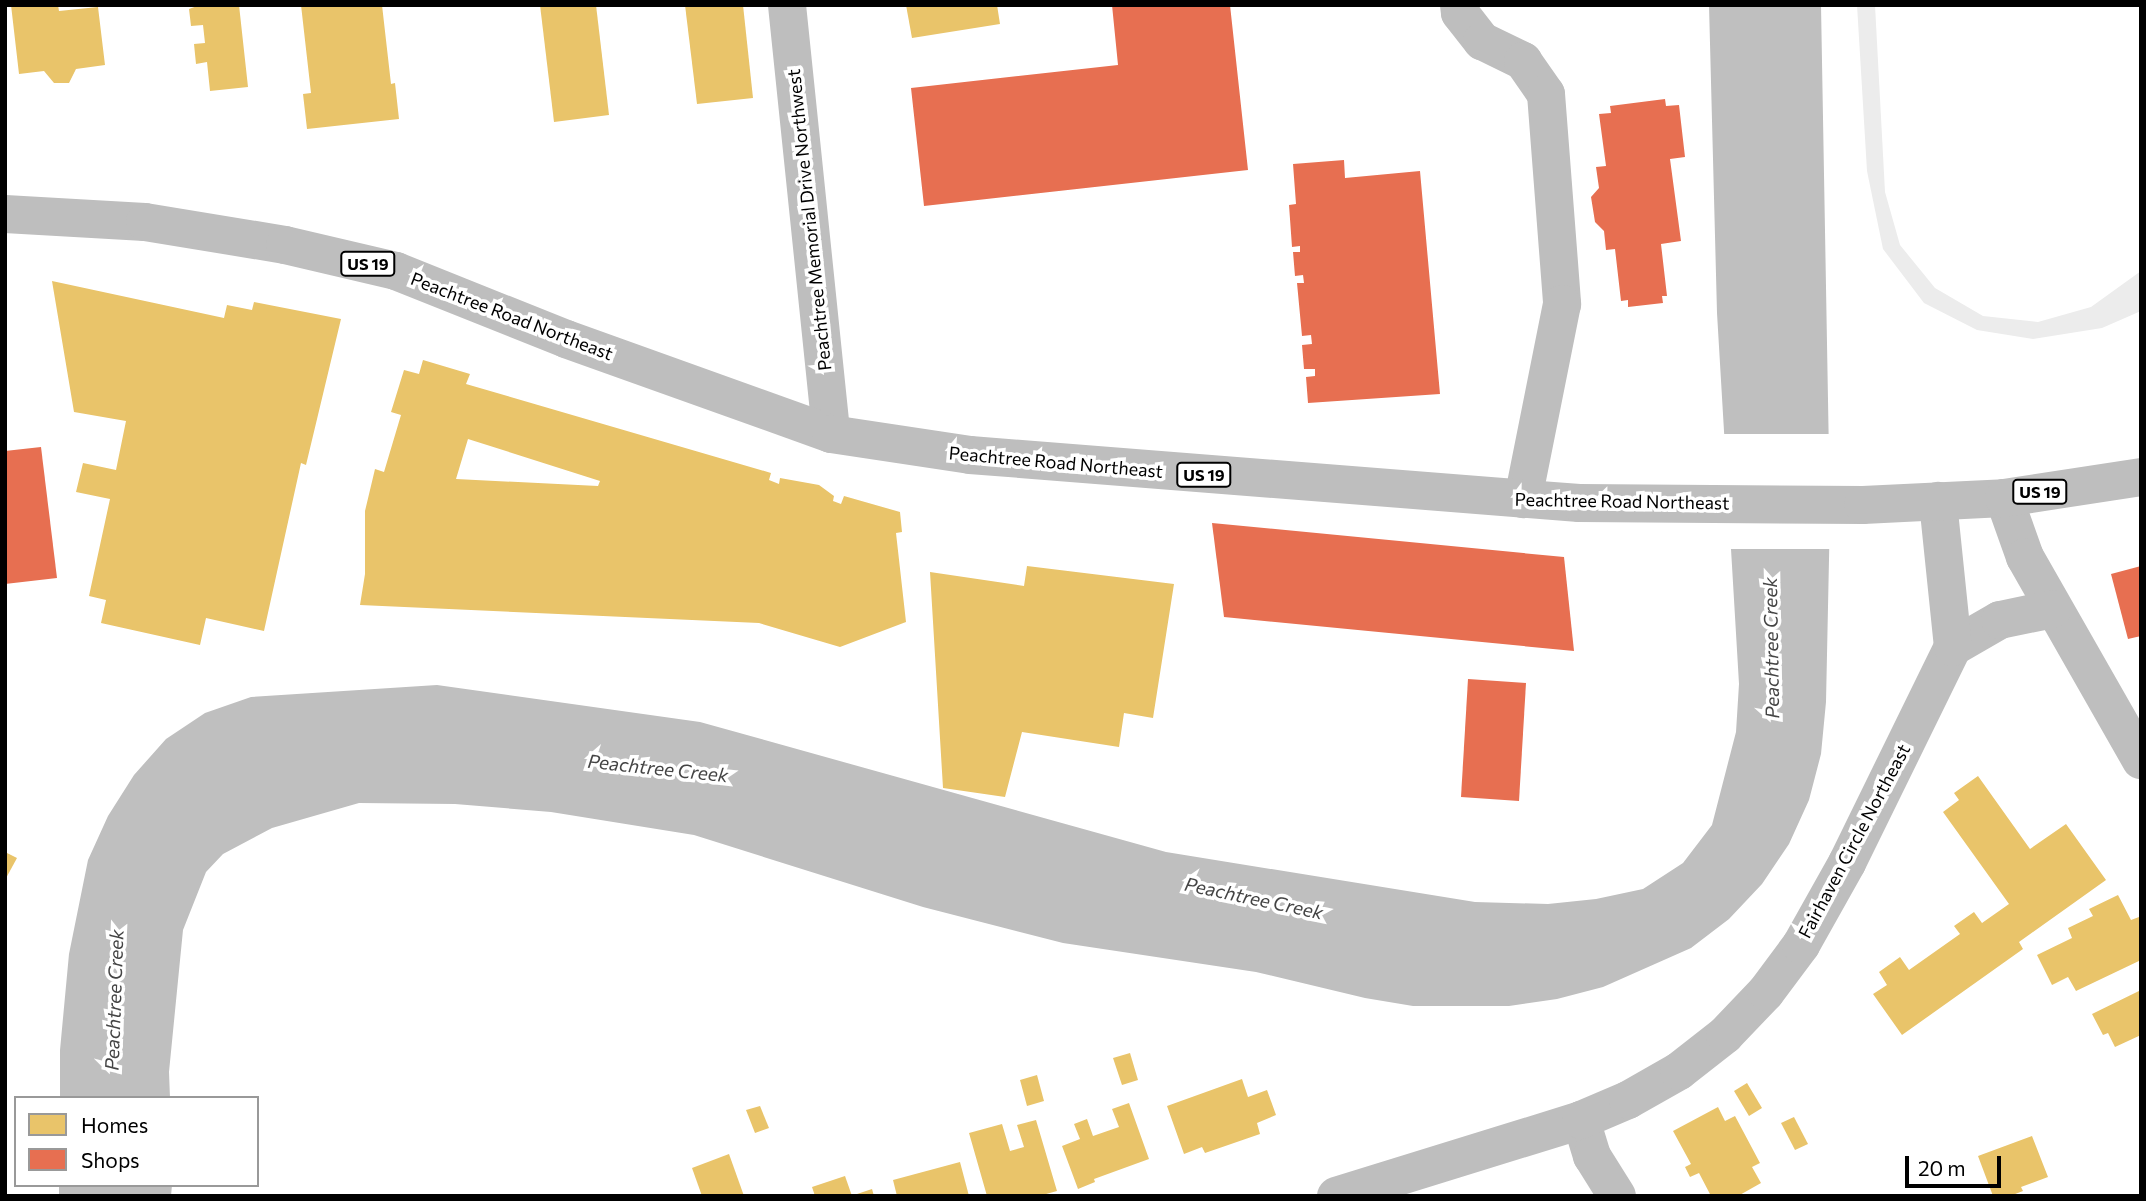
<!DOCTYPE html>
<html>
<head>
<meta charset="utf-8">
<style>
  body { margin:0 }
  #map { position:relative; width:2146px; height:1201px; overflow:hidden; background:#fff; font-family:Commissioner,sans-serif }
  div>[style] { position:absolute }
  .green>* { inset:0; background:#ececec }
  .water>* { inset:0; background:#bfbfbf }
  .pier>* { inset:0; background:#fff }
  .homes>* { inset:0; background:#e9c46a }
  .shops>* { inset:0; background:#e76f51 }
  .minor>* { height:38px; margin:-19px; padding:0 19px; transform-origin:19px; border-radius:19px; background:#bebebe }
  .highway>* { height:38px; margin:-19px; padding:0 19px; transform-origin:19px; border-radius:19px; background:#bebebe }
  span { translate:-50% -50%; white-space:nowrap; text-align:center; line-height:1.15; -webkit-text-stroke:7px #fff; paint-order:stroke }
  .shield-label span { padding:2px 5px; background:#fff; border:2px solid; border-radius:5px; -webkit-text-stroke-width:0 }
  .shield-label { font-size:16px; color:#000; font-weight:700 }
  .street-label { font-size:18px; color:#000 }
  .water-label { font-size:19px; color:#444; font-style:italic }
  .frame { position:absolute; inset:0; border:7px solid #000; pointer-events:none }
  .legend { position:absolute; left:14px; top:1096px; width:245px; height:91px; box-sizing:border-box; background:#fff; border:2px solid #999; margin:0; padding:9px 12px; list-style:none; font-size:21px; color:#000 }
  .legend li { display:flex; align-items:center; gap:14px; height:35px }
  .legend b { width:35px; border:2px solid #999 }
  .scale { position:absolute; left:1905px; top:1156px; width:96px; height:32px; box-sizing:border-box; border:4px solid #000; border-top:0; padding-left:9px; font-size:21px; line-height:24px; white-space:nowrap; color:#000; -webkit-text-stroke:5px #fff; paint-order:stroke }
</style>
</head>
<body>
<div id="map">
  <div class="green">
    <div style="clip-path:polygon(1857px 5px,1875px 5px,1885px 192px,1900px 245px,1935px 288px,1983px 316px,2038px 322px,2091px 307px,2141px 271px,2141px 311px,2102px 328px,2033px 339px,1977px 330px,1924px 303px,1883px 249px,1867px 171px)"></div>
  </div>
  <div class="water">
    <div style="clip-path:polygon(1709px 5px,1821px 5px,1830px 512px,1826px 702px,1821px 754px,1809px 800px,1789px 844px,1762px 884px,1729px 919px,1691px 948px,1603px 987px,1557px 999px,1509px 1006px,1413px 1006px,1365px 998px,1256px 972px,1063px 943px,923px 907px,694px 835px,551px 812px,455px 804px,359px 803px,272px 828px,223px 854px,206px 872px,183px 930px,169px 1072px,170px 1098px,60px 1098px,60px 1050px,69px 954px,88px 860px,108px 816px,134px 775px,166px 739px,205px 713px,251px 697px,437px 685px,700px 722px,1166px 852px,1475px 902px,1548px 904px,1596px 899px,1643px 889px,1683px 863px,1712px 825px,1736px 732px,1739px 684px,1717px 313px)"></div>
    <div style="clip-path:polygon(59px 1185px,172px 1185px,171px 1196px,59px 1196px)"></div>
  </div>
  <div class="pier">
    <div style="clip-path:polygon(1720px 434px,1832px 434px,1833px 549px,1727px 549px)"></div>
  </div>
  <div class="homes">
    <div style="clip-path:polygon(11px 5px,58px 5px,59px 11px,98px 7px,105px 65px,76px 69px,69px 83px,54px 83px,44px 71px,19px 74px)"></div>
    <div style="clip-path:polygon(200px 5px,239px 5px,248px 87px,210px 91px,207px 62px,196px 64px,194px 44px,205px 43px,203px 25px,191px 26px,189px 9px)"></div>
    <div style="clip-path:polygon(301px 5px,382px 5px,391px 84px,395px 83px,399px 119px,307px 129px,303px 94px,311px 93px)"></div>
    <div style="clip-path:polygon(540px 5px,596px 5px,609px 115px,554px 122px)"></div>
    <div style="clip-path:polygon(685px 5px,743px 5px,753px 98px,697px 104px)"></div>
    <div style="clip-path:polygon(906px 5px,997px 5px,1000px 24px,912px 38px)"></div>
    <div style="clip-path:polygon(52px 281px,224px 318px,227px 305px,252px 310px,254px 302px,341px 319px,306px 465px,301px 463px,264px 631px,206px 618px,200px 645px,101px 623px,106px 600px,89px 596px,110px 499px,76px 492px,83px 463px,116px 470px,126px 421px,74px 412px)"></div>
    <div style="clip-path:polygon(evenodd,423px 360px,470px 374px,466px 384px,771px 473px,769px 480px,779px 484px,780px 478px,819px 485px,834px 496px,833px 501px,841px 504px,844px 496px,900px 512px,902px 532px,896px 533px,906px 622px,840px 647px,759px 623px,360px 605px,365px 574px,365px 511px,375px 469px,384px 472px,401px 415px,391px 412px,404px 370px,419px 374px,423px 360px,468px 439px,600px 481px,598px 486px,456px 479px,468px 439px)"></div>
    <div style="clip-path:polygon(1027px 566px,1174px 584px,1153px 718px,1124px 713px,1119px 747px,1022px 732px,1005px 797px,943px 788px,930px 572px,1024px 586px)"></div>
    <div style="clip-path:polygon(1978px 776px,2030px 849px,2066px 824px,2106px 880px,2019px 942px,2023px 949px,1902px 1035px,1873px 994px,1887px 985px,1879px 972px,1900px 957px,1909px 970px,1960px 934px,1954px 926px,1974px 912px,1982px 923px,2009px 904px,1943px 812px,1959px 800px,1954px 793px)"></div>
    <div style="clip-path:polygon(5px 852px,17px 858px,5px 880px)"></div>
    <div style="clip-path:polygon(2118px 895px,2131px 920px,2139px 917px,2141px 921px,2141px 960px,2076px 991px,2068px 977px,2052px 985px,2037px 955px,2072px 938px,2068px 928px,2093px 916px,2089px 909px)"></div>
    <div style="clip-path:polygon(2141px 990px,2141px 1035px,2115px 1047px,2108px 1033px,2103px 1035px,2092px 1014px)"></div>
    <div style="clip-path:polygon(1130px 1053px,1138px 1080px,1122px 1085px,1113px 1058px)"></div>
    <div style="clip-path:polygon(1037px 1075px,1044px 1101px,1027px 1106px,1020px 1080px)"></div>
    <div style="clip-path:polygon(1242px 1079px,1248px 1097px,1267px 1090px,1276px 1115px,1257px 1123px,1260px 1134px,1205px 1153px,1202px 1147px,1184px 1154px,1167px 1106px)"></div>
    <div style="clip-path:polygon(1747px 1083px,1762px 1108px,1749px 1116px,1734px 1091px)"></div>
    <div style="clip-path:polygon(1129px 1103px,1149px 1159px,1094px 1179px,1095px 1182px,1078px 1189px,1062px 1146px,1080px 1139px,1074px 1124px,1087px 1119px,1093px 1136px,1119px 1127px,1112px 1109px)"></div>
    <div style="clip-path:polygon(760px 1106px,769px 1128px,755px 1133px,746px 1110px)"></div>
    <div style="clip-path:polygon(1718px 1107px,1725px 1121px,1735px 1116px,1760px 1163px,1752px 1167px,1761px 1183px,1738px 1196px,1711px 1196px,1699px 1173px,1690px 1177px,1685px 1167px,1691px 1164px,1673px 1131px)"></div>
    <div style="clip-path:polygon(1794px 1117px,1808px 1144px,1795px 1150px,1781px 1123px)"></div>
    <div style="clip-path:polygon(1036px 1120px,1057px 1191px,1039px 1196px,987px 1196px,969px 1133px,1002px 1124px,1010px 1151px,1024px 1147px,1017px 1125px)"></div>
    <div style="clip-path:polygon(2032px 1136px,2048px 1177px,2021px 1187px,2023px 1191px,2010px 1196px,1993px 1196px,1978px 1156px)"></div>
    <div style="clip-path:polygon(729px 1154px,744px 1196px,702px 1196px,692px 1168px)"></div>
    <div style="clip-path:polygon(960px 1162px,969px 1196px,897px 1196px,893px 1180px)"></div>
    <div style="clip-path:polygon(845px 1176px,852px 1196px,815px 1196px,812px 1187px)"></div>
    <div style="clip-path:polygon(872px 1189px,874px 1196px,854px 1196px,854px 1195px)"></div>
  </div>
  <div class="shops">
    <div style="clip-path:polygon(1112px 5px,1230px 5px,1248px 170px,924px 206px,911px 88px,1118px 65px)"></div>
    <div style="clip-path:polygon(1665px 99px,1666px 106px,1679px 105px,1685px 157px,1670px 159px,1681px 241px,1661px 244px,1667px 296px,1662px 296px,1663px 303px,1628px 307px,1628px 300px,1621px 301px,1615px 249px,1606px 250px,1604px 231px,1595px 222px,1591px 197px,1599px 188px,1596px 167px,1606px 166px,1599px 114px,1611px 113px,1610px 106px)"></div>
    <div style="clip-path:polygon(1344px 160px,1345px 178px,1420px 171px,1440px 394px,1308px 403px,1306px 377px,1315px 376px,1315px 369px,1304px 369px,1302px 345px,1312px 344px,1311px 335px,1302px 336px,1297px 283px,1304px 283px,1303px 275px,1295px 276px,1293px 252px,1300px 252px,1300px 246px,1292px 247px,1289px 205px,1296px 204px,1293px 164px)"></div>
    <div style="clip-path:polygon(41px 447px,57px 578px,5px 584px,5px 451px)"></div>
    <div style="clip-path:polygon(1212px 523px,1564px 557px,1574px 651px,1224px 617px)"></div>
    <div style="clip-path:polygon(2141px 566px,2141px 636px,2128px 639px,2111px 574px)"></div>
    <div style="clip-path:polygon(1468px 679px,1526px 683px,1519px 801px,1461px 797px)"></div>
  </div>
  <div class="minor">
    <div style="left:787px;top:5px;width:431px;rotate:84.1deg"></div>
    <div style="left:1459px;top:5px;width:8px;rotate:83deg"></div>
    <div style="left:1460px;top:13px;width:36px;rotate:52deg"></div>
    <div style="left:1482px;top:41px;width:46px;rotate:26deg"></div>
    <div style="left:1523px;top:61px;width:40px;rotate:55.1deg"></div>
    <div style="left:1546px;top:94px;width:211px;rotate:85.6deg"></div>
    <div style="left:1562px;top:304px;width:199px;rotate:101.3deg"></div>
    <div style="left:2004px;top:498px;width:63px;rotate:70.4deg"></div>
    <div style="left:2025px;top:557px;width:234px;rotate:60.3deg"></div>
    <div style="left:1953px;top:647px;width:54px;rotate:-29.9deg"></div>
    <div style="left:2000px;top:620px;width:54px;rotate:-11.7deg"></div>
    <div style="left:1581px;top:1120px;width:38px;rotate:73deg"></div>
    <div style="left:1592px;top:1156px;width:47px;rotate:58deg"></div>
    <div style="left:1336px;top:1196px;width:257px;rotate:-17.2deg"></div>
    <div style="left:1581px;top:1120px;width:51px;rotate:-23.1deg"></div>
    <div style="left:1628px;top:1100px;width:59px;rotate:-29.6deg"></div>
    <div style="left:1679px;top:1071px;width:58px;rotate:-38deg"></div>
    <div style="left:1725px;top:1035px;width:59px;rotate:-46.4deg"></div>
    <div style="left:1766px;top:992px;width:59px;rotate:-53.3deg"></div>
    <div style="left:1801px;top:945px;width:94px;rotate:-60.7deg"></div>
    <div style="left:1847px;top:863px;width:241px;rotate:-63.9deg"></div>
    <div style="left:1953px;top:647px;width:147px;rotate:-95.9deg"></div>
  </div>
  <div class="highway">
    <div style="left:5px;top:214px;width:140px;rotate:3.3deg"></div>
    <div style="left:145px;top:222px;width:142px;rotate:9.3deg"></div>
    <div style="left:285px;top:245px;width:114px;rotate:13.2deg"></div>
    <div style="left:396px;top:271px;width:183px;rotate:21.8deg"></div>
    <div style="left:566px;top:339px;width:282px;rotate:19.7deg"></div>
    <div style="left:831px;top:434px;width:141px;rotate:8.6deg"></div>
    <div style="left:970px;top:455px;width:611px;rotate:4.51deg"></div>
    <div style="left:1579px;top:503px;width:284px;rotate:0.4deg"></div>
    <div style="left:1863px;top:505px;width:141px;rotate:-2.8deg"></div>
    <div style="left:2004px;top:498px;width:139px;rotate:-8.7deg"></div>
  </div>
  <div class="shield-label">
    <span style="left:368px;top:264px">US 19</span>
    <span style="left:1204px;top:475px">US 19</span>
    <span style="left:2040px;top:492px">US 19</span>
  </div>
  <div class="street-label">
    <span style="left:809px;top:220px;rotate:-96deg">Peachtree Memorial Drive Northwest</span>
    <span style="left:512px;top:316px;rotate:21deg">Peachtree Road Northeast</span>
    <span style="left:1056px;top:462px;rotate:5deg">Peachtree Road Northeast</span>
    <span style="left:1622px;top:501px;rotate:1deg">Peachtree Road Northeast</span>
    <span style="left:1854px;top:841px;rotate:-62deg">Fairhaven Circle Northeast</span>
  </div>
  <div class="water-label">
    <span style="left:1771px;top:648px;rotate:-91deg">Peachtree Creek</span>
    <span style="left:658px;top:768px;rotate:6deg">Peachtree Creek</span>
    <span style="left:1254px;top:898px;rotate:12deg">Peachtree Creek</span>
    <span style="left:114px;top:1000px;rotate:-88deg">Peachtree Creek</span>
  </div>
  <div class="frame"></div>
  <ul class="legend">
  <li><b style="height:19px;background:#e9c46a"></b>Homes</li>
  <li><b style="height:19px;background:#e76f51"></b>Shops</li>
  </ul>
  <div class="scale">20 m</div>
</div>
</body>
</html>
